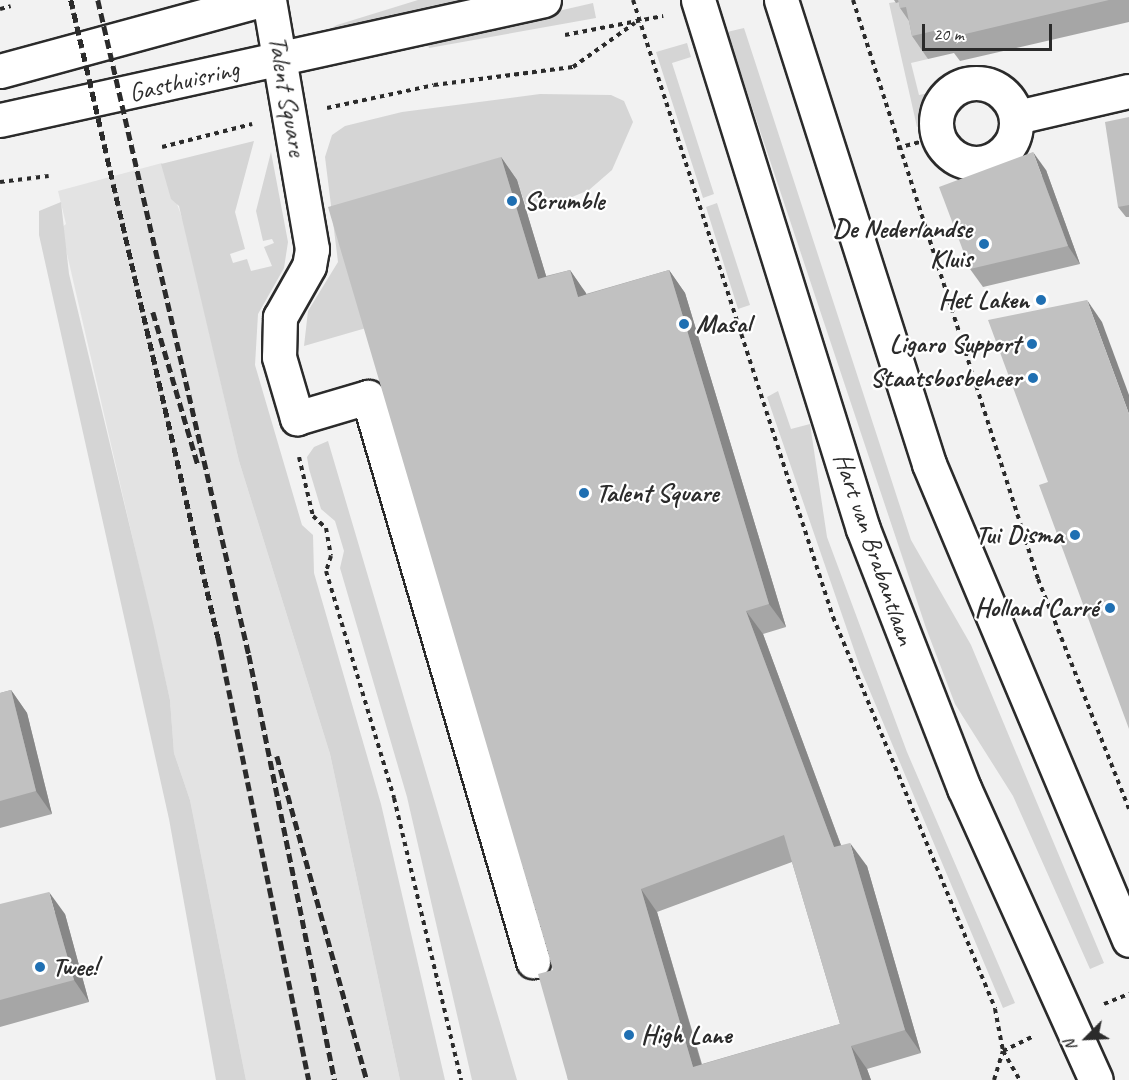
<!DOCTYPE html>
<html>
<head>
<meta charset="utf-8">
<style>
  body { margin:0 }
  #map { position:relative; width:1129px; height:1080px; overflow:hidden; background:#f2f2f2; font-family:Caveat,sans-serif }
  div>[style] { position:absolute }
  .built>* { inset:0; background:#e3e3e3 }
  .green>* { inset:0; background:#d5d5d5 }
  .path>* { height:4px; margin-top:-2px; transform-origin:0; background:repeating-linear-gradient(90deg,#2b2b2b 0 4.5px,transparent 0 9px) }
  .roads { filter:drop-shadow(2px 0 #2b2b2b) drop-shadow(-2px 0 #2b2b2b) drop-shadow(0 2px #2b2b2b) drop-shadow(0 -2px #2b2b2b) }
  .minor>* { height:33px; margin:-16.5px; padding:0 16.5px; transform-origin:16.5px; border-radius:16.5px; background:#fff }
  .minor>.ring { margin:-16.5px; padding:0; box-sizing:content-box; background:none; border:33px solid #fff; border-radius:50% }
  .rail>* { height:4.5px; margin-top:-2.25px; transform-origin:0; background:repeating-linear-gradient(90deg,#2b2b2b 0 9px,transparent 0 13.5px) }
  .wall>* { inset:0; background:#a6a6a6 }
  .shaded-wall>* { inset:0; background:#878787 }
  .building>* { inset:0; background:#c1c1c1 }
  .dots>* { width:16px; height:16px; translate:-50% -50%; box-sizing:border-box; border:3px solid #fff; border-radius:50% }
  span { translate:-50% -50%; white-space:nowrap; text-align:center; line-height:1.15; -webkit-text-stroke:4.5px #fff; paint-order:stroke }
  .street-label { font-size:26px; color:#2b2b2b }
  .poi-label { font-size:26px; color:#2b2b2b; font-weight:700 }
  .left { translate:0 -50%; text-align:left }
  .right { translate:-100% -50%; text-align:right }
  .north { position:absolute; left:1057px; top:1008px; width:60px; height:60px; -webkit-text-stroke:4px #fff; paint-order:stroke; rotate:246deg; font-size:16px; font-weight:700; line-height:24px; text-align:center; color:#2b2b2b }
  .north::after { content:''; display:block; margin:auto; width:21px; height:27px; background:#2b2b2b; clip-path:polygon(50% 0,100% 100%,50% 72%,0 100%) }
  .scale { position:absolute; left:922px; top:24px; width:130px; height:27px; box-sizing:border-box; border:3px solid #2b2b2b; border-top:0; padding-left:8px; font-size:18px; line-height:21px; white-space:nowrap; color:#2b2b2b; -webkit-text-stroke:4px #fff; paint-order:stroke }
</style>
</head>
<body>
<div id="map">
  <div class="built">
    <div style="clip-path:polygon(162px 163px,184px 223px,239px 461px,330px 754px,400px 1080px,246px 1080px,190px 800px,174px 753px,170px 700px,61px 228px,66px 224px,58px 191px)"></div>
  </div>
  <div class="green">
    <div style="clip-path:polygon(418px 0,491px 0,323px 33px,337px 25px)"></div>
    <div style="clip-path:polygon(909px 0,928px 59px,911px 63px,919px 95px,935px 92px,923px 125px,917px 127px,889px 3px)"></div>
    <div style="clip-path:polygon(593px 3px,596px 18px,429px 48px,427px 41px)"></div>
    <div style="clip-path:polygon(744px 28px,911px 540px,971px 645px,1104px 963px,1090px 969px,1013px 796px,955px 704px,926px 628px,727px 32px)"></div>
    <div style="clip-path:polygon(687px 43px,691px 57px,672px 63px,714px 194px,703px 198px,656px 52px)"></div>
    <div style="clip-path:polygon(540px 94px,611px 95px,624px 101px,633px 122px,612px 170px,589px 190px,560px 202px,525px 204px,517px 180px,373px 326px,304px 346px,308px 311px,338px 262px,325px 157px,332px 135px,345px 126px,402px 112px)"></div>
    <div style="clip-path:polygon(254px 141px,235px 212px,245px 249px,230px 254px,233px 263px,247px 259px,251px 271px,272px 266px,264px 247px,274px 243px,272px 239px,263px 241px,256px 211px,271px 152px,288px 242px,284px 268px,258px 314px,255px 365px,302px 525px,313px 535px,314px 573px,381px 804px,445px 1080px,400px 1080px,330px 754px,239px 461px,179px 206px,171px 199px,161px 164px)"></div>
    <div style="clip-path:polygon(61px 202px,69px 274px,153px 623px,170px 700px,174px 753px,190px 800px,246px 1080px,216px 1080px,169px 819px,39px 235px,39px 211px)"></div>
    <div style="clip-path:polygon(717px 203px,750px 305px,738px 309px,706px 207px)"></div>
    <div style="clip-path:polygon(778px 391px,791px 429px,810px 424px,827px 537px,907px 752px,1015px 1003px,1003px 1008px,861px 670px,767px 397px)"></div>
    <div style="clip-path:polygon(328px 441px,517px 1080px,472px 1080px,407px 797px,340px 568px,344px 551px,335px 521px,321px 509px,309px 469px,307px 457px,314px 447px)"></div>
  </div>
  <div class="path">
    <div style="left:633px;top:0;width:649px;rotate:72.04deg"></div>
    <div style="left:833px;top:617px;width:424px;rotate:67.5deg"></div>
    <div style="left:995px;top:1009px;width:43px;rotate:79.2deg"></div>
    <div style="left:1003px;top:1051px;width:34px;rotate:60deg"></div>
    <div style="left:853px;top:0;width:608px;rotate:72.28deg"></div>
    <div style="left:1038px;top:579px;width:247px;rotate:68.4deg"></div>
    <div style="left:0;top:9px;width:11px;rotate:-15deg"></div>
    <div style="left:565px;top:35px;width:100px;rotate:-11deg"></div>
    <div style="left:327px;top:108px;width:109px;rotate:-12.1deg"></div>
    <div style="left:434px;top:85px;width:140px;rotate:-7.4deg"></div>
    <div style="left:573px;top:67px;width:76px;rotate:-35.4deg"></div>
    <div style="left:162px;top:147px;width:93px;rotate:-14.3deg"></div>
    <div style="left:897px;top:148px;width:43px;rotate:-14.7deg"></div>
    <div style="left:0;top:182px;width:49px;rotate:-7deg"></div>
    <div style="left:299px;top:457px;width:61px;rotate:76.7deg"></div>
    <div style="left:313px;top:516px;width:18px;rotate:43deg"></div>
    <div style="left:326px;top:528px;width:28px;rotate:80deg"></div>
    <div style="left:331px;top:556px;width:16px;rotate:108deg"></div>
    <div style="left:326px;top:571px;width:237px;rotate:73.3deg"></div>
    <div style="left:394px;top:798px;width:290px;rotate:76.6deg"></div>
    <div style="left:1104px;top:1004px;width:27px;rotate:-22deg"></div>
    <div style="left:994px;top:1080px;width:30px;rotate:-73deg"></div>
    <div style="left:1003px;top:1051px;width:34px;rotate:-26deg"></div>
  </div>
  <div class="roads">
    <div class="minor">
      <div style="left:269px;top:0;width:253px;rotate:80.2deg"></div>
      <div style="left:312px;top:249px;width:17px;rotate:100deg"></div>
      <div style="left:309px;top:266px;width:59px;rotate:119.6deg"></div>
      <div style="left:280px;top:317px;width:40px;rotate:91.4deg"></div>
      <div style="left:279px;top:357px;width:64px;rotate:73.6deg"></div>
      <div style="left:297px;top:418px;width:74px;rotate:-16.5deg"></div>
      <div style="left:368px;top:397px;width:588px;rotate:73.69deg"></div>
      <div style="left:698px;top:0;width:554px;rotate:72.68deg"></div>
      <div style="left:863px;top:529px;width:278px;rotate:68.7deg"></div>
      <div style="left:964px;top:788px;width:320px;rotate:65.7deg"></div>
      <div style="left:781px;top:0;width:487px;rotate:72.3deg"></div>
      <div style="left:929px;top:464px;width:516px;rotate:67.21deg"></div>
      <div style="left:0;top:71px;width:271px;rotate:-15.2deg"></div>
      <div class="ring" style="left:936px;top:83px;width:47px;height:47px"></div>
      <div style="left:1017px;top:117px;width:115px;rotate:-13.1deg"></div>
      <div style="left:0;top:120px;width:557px;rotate:-12.44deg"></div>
    </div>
  </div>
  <div class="rail">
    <div style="left:71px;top:0;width:654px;rotate:77.01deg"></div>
    <div style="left:218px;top:637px;width:452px;rotate:78.4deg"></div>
    <div style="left:98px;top:0;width:672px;rotate:77.02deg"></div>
    <div style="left:249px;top:655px;width:434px;rotate:78.6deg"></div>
    <div style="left:153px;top:312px;width:159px;rotate:73.6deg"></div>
    <div style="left:277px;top:756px;width:336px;rotate:74.5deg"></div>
  </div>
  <div class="wall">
    <div style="clip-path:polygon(894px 0,1129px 0,1129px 22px,960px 61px,954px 53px,928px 59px,912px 36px,909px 21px,900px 8px,899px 2px,896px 3px)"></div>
    <div style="clip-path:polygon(1129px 117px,1129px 217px,1126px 217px,1118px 207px)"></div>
    <div style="clip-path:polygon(evenodd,501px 157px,517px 180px,546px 276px,570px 270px,586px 294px,669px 270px,685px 293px,786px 627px,763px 634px,841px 845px,867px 866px,921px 1053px,867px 1069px,871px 1080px,568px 1080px,553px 970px,501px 157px,792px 862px,840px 1024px,702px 1064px,657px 912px,792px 862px)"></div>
    <div style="clip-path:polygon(1046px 170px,1080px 264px,983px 287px,970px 269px)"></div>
    <div style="clip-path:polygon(11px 690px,27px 713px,52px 814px,0 828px,0 693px)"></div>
    <div style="clip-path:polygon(0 904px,65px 914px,89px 1002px,0 1027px)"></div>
  </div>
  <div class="shaded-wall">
    <div style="clip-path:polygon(1033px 152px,1046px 170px,1080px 264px,1068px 246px)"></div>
    <div style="clip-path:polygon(501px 157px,517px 180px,554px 302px,538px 279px)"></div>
    <div style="clip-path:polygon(570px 270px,586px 293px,594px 320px,578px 297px)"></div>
    <div style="clip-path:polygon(669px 270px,685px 293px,786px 627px,769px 604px)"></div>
    <div style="clip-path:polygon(1087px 300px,1102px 322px,1129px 395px,1129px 414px)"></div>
    <div style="clip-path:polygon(746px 611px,763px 634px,850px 870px,834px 847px)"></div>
    <div style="clip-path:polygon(11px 690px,27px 713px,52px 814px,36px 791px)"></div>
    <div style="clip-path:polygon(850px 843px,867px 866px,921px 1053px,905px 1030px)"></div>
    <div style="clip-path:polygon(641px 889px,657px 912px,706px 1080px,693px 1067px)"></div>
    <div style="clip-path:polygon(49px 892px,65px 914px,89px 1002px,74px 980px)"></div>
    <div style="clip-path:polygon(851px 1046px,867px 1069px,871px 1080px,862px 1080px)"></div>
  </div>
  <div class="building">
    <div style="clip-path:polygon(898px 0,1109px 0,944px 39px,942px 29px,912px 36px,906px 7px,900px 8px)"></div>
    <div style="clip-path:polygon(1129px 117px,1129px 205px,1118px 207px,1105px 122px)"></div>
    <div style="clip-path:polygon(1033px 152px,1068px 246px,970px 269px,939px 187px)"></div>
    <div style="clip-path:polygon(evenodd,501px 157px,538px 279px,570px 270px,578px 297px,669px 270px,769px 604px,746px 611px,834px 847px,850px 843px,905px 1030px,851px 1046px,862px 1080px,568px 1080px,538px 974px,553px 970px,328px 207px,501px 157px,784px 835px,840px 1024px,693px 1067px,641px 889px,784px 835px)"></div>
    <div style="clip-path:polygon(1087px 300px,1129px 414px,1129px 729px,1039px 485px,1048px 482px,988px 320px)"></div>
    <div style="clip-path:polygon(11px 690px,36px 791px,0 801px,0 693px)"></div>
    <div style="clip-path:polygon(49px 892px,74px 980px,0 1000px,0 904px)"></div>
  </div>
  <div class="dots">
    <div style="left:512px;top:201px;background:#1f6fb2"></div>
    <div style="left:984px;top:244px;background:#1f6fb2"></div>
    <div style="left:1041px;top:300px;background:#1f6fb2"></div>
    <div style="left:684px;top:324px;background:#1f6fb2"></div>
    <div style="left:1032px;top:344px;background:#1f6fb2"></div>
    <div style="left:1033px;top:378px;background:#1f6fb2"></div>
    <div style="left:584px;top:493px;background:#1f6fb2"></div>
    <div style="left:1075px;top:535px;background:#1f6fb2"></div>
    <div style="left:1110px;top:608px;background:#1f6fb2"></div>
    <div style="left:40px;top:967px;background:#1f6fb2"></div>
    <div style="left:629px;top:1035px;background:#1f6fb2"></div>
  </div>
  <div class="street-label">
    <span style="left:184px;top:81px;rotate:-13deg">Gasthuisring</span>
    <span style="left:287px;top:96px;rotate:80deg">Talent Square</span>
    <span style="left:874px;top:549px;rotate:71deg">Hart van Brabantlaan</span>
  </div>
  <div class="poi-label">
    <span class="left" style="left:524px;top:201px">Scrumble</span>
    <span class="right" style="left:972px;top:244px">De Nederlandse<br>Kluis</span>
    <span class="right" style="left:1029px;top:300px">Het Laken</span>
    <span class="left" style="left:696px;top:324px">Masal</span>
    <span class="right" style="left:1020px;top:344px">Ligaro Support</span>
    <span class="right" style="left:1021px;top:378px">Staatsbosbeheer</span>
    <span class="left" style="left:596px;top:493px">Talent Square</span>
    <span class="right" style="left:1063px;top:535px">Tui Disma</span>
    <span class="right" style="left:1098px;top:608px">Holland Carré</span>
    <span class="left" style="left:52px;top:967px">Twee!</span>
    <span class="left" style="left:641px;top:1035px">High Lane</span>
  </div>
  <div class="north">N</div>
  <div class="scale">20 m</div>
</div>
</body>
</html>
